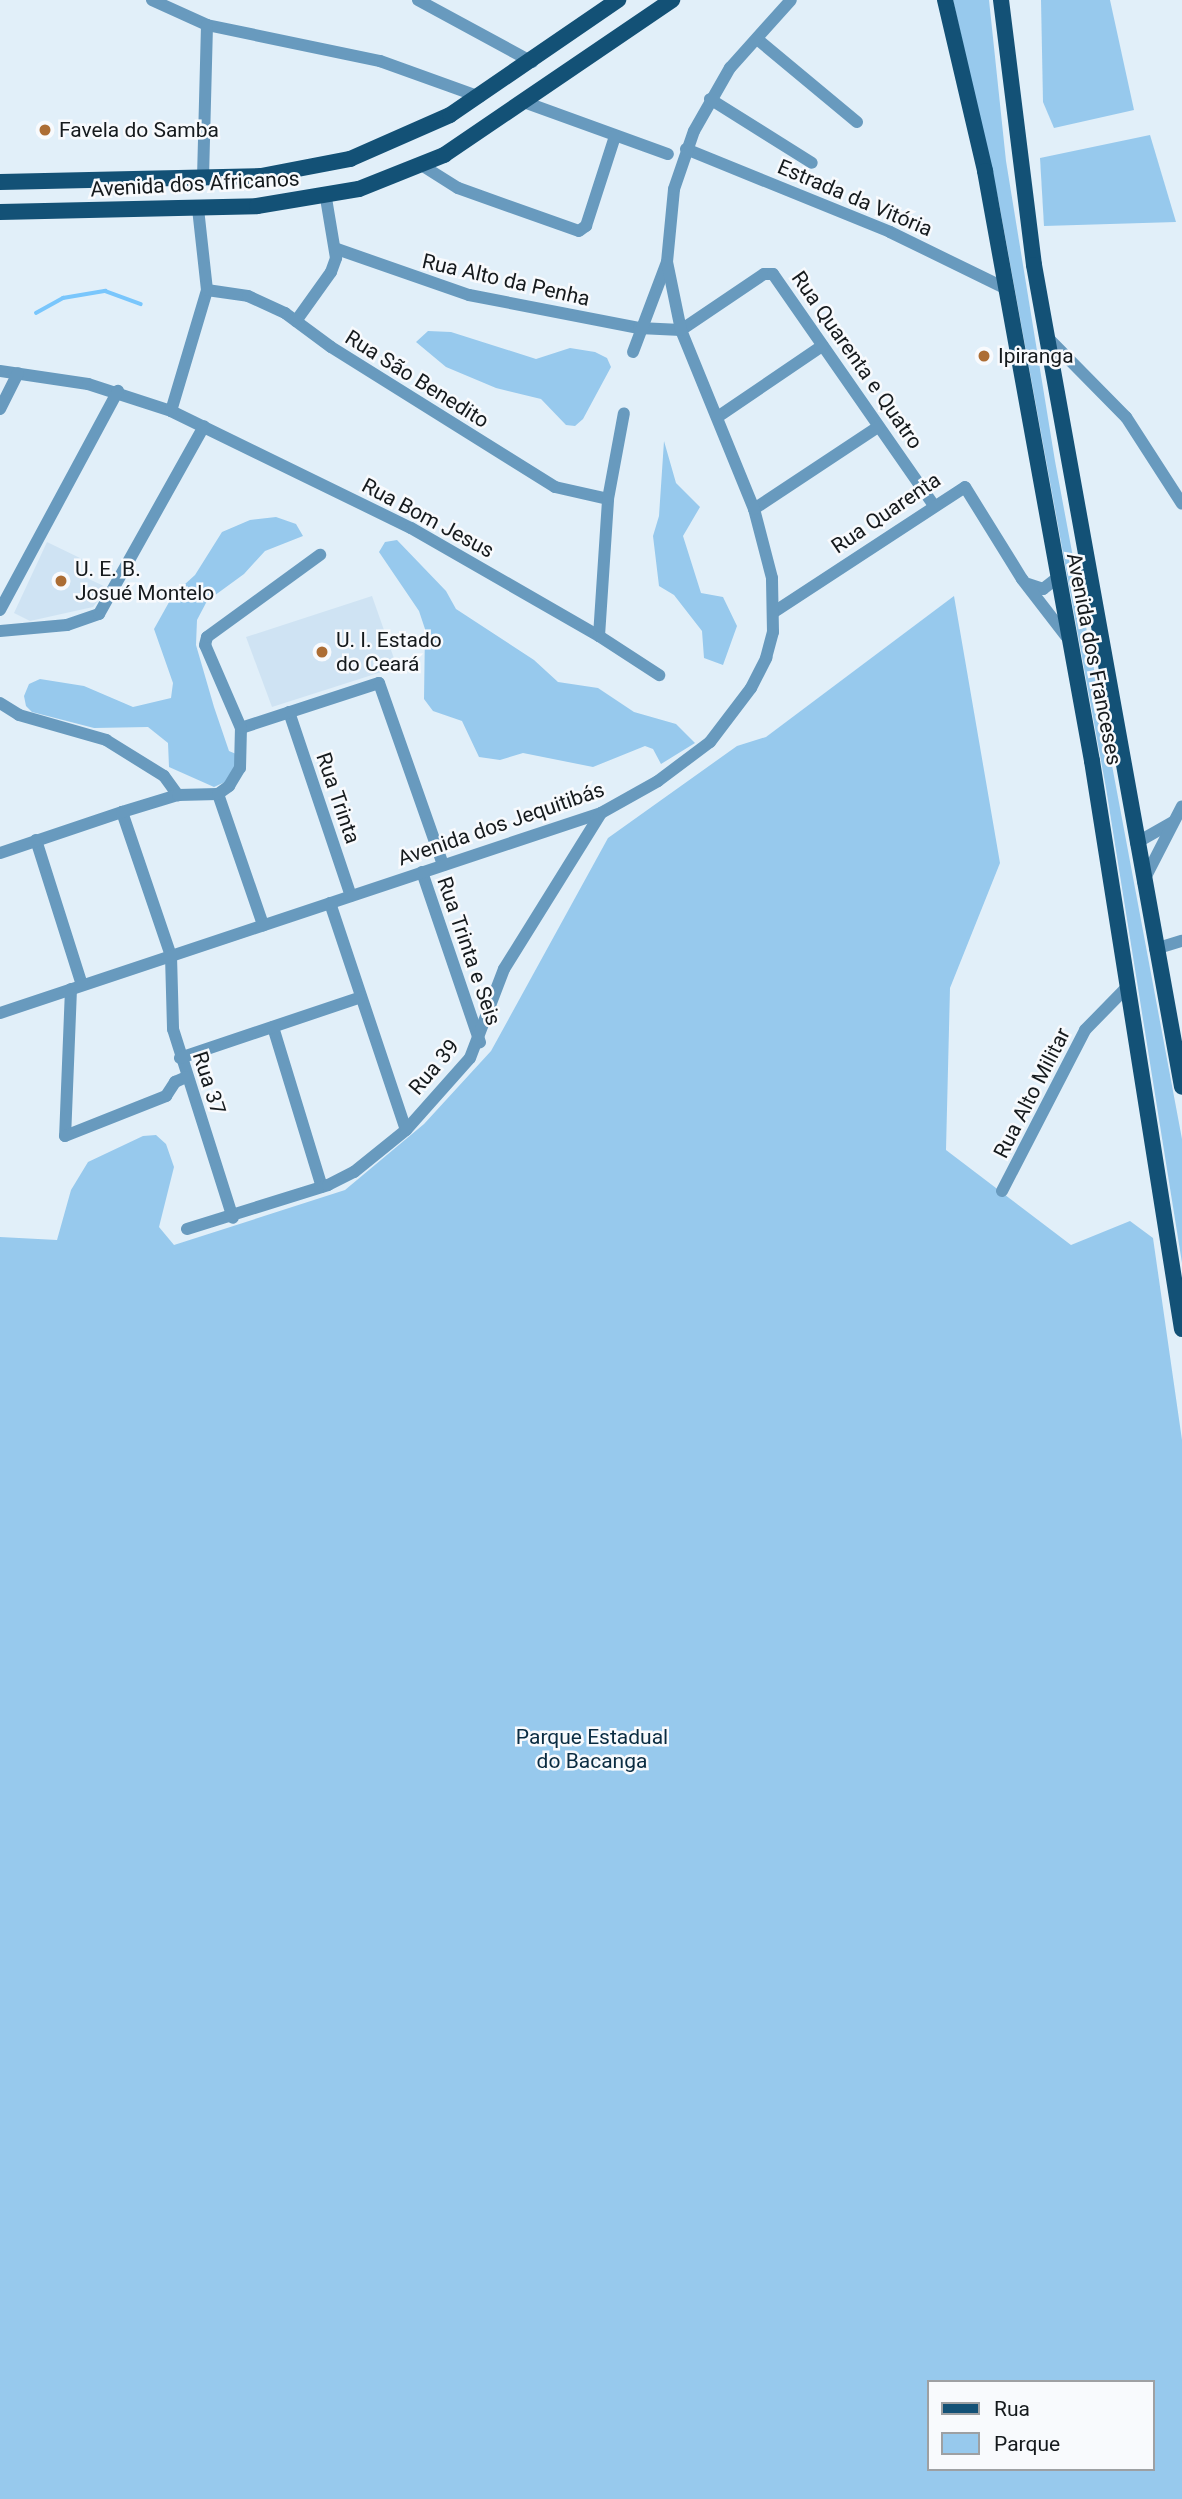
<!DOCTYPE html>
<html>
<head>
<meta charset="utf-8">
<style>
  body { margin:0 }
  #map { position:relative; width:1182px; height:2499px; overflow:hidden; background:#e1eff9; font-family:Roboto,sans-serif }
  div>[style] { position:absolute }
  .built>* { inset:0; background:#cfe3f3 }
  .green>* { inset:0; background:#97c9ed }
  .stream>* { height:3.5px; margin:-1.75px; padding:0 1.75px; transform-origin:1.75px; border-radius:1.75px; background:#79c6fc }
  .minor>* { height:12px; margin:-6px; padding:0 6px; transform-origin:6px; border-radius:6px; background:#689abe }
  .major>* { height:16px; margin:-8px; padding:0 8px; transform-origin:8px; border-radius:8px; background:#135176 }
  .dots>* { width:19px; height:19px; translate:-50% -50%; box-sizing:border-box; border:4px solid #f8fafd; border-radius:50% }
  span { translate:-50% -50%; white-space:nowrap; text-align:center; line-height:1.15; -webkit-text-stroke:5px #f8fafd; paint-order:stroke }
  .poi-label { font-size:21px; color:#151a1d }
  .left { translate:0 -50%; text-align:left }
  .street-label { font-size:21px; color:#151a1d }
  .park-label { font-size:21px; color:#0a2c42 }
  .legend { position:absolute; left:927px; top:2380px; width:228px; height:91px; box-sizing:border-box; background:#f8fafd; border:2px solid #9da0a3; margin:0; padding:9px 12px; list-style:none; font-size:21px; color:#151a1d }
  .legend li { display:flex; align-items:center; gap:14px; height:35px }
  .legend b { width:35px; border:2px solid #9da0a3 }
</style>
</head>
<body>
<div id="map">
  <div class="built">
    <div style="clip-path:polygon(47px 542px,82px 559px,76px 573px,108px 588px,93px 607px,30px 621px,14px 613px)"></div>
    <div style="clip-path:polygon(372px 596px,397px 667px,272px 707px,246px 637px)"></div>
  </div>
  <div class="green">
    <div style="clip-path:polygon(953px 0,989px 0,1006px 161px,1055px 461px,1182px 1139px,1182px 1263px,1106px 788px,999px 203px)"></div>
    <div style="clip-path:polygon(1041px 0,1110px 0,1134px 110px,1054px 128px,1043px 102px)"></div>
    <div style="clip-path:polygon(1150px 135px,1176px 222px,1044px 226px,1040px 158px)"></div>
    <div style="clip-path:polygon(428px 331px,451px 332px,536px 359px,570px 348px,595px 352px,607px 358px,611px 367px,583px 419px,575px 426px,566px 425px,541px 399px,496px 388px,446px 367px,416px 342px)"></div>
    <div style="clip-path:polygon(664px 441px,676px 483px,700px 507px,683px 536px,701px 593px,723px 597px,737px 626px,723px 665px,704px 658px,702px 631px,674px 595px,659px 586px,653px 536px,659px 516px)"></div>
    <div style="clip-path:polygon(276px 517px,296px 524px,303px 536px,265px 551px,244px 574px,207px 601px,197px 620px,196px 645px,214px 707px,229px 751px,236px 754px,236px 768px,225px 782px,214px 787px,169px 767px,168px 743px,148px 727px,94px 728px,32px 712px,26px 706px,24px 696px,29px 684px,40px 679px,84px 686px,133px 707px,171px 698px,173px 683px,154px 629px,173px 595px,195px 575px,222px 532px,250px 520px)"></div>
    <div style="clip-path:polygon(397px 540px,446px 591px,456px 609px,534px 660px,558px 682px,598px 688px,634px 712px,676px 724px,695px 743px,661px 764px,653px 749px,645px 746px,593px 767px,523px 753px,500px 760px,479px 757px,462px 721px,433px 711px,424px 699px,425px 629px,419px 611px,379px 552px,385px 542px)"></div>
    <div style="clip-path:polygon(evenodd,954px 596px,1000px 863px,950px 988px,946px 1150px,1071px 1245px,1130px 1221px,1153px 1238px,1182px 1440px,1182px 2499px,0 2499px,0 1237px,57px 1240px,71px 1190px,88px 1162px,143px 1136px,156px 1135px,166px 1144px,174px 1167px,159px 1227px,174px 1245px,345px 1190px,424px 1124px,491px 1051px,608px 838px,737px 746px,766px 737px,954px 596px,928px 2382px,1152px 2382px,1152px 2469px,928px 2469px,928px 2382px)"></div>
  </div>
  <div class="stream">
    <div style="left:36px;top:313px;width:31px;rotate:-29deg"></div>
    <div style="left:63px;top:298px;width:43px;rotate:-9.5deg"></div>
    <div style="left:105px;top:291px;width:38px;rotate:20deg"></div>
  </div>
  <div class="minor">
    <div style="left:152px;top:0;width:60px;rotate:24.4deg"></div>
    <div style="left:207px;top:25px;width:177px;rotate:11.8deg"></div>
    <div style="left:380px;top:61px;width:106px;rotate:19.8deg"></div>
    <div style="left:418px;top:0;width:130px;rotate:28.5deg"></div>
    <div style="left:757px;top:39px;width:130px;rotate:39.7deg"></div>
    <div style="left:710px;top:99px;width:120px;rotate:32.1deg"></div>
    <div style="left:524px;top:102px;width:153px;rotate:19.9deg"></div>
    <div style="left:686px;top:149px;width:220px;rotate:22.1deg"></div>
    <div style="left:890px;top:232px;width:130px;rotate:26deg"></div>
    <div style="left:423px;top:166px;width:41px;rotate:32.2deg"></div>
    <div style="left:458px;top:188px;width:128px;rotate:19.6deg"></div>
    <div style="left:579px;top:231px;width:9px;rotate:-36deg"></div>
    <div style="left:586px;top:226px;width:95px;rotate:-72.1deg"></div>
    <div style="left:203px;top:178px;width:153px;rotate:-88.5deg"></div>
    <div style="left:337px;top:249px;width:140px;rotate:19.2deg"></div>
    <div style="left:469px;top:295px;width:173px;rotate:11deg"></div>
    <div style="left:639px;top:328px;width:42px;rotate:2.7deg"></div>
    <div style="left:681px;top:330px;width:100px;rotate:-34deg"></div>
    <div style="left:764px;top:274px;width:9px"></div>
    <div style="left:773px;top:274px;width:280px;rotate:55.2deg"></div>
    <div style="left:207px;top:290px;width:41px;rotate:8.3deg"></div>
    <div style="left:248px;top:296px;width:41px;rotate:24.7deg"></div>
    <div style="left:285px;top:313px;width:57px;rotate:36.5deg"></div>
    <div style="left:331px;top:347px;width:264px;rotate:32deg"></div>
    <div style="left:555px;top:487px;width:54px;rotate:12.8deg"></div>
    <div style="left:296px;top:321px;width:60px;rotate:-54.5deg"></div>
    <div style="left:331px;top:272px;width:15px;rotate:-70deg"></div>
    <div style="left:336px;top:258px;width:61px;rotate:-99.5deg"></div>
    <div style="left:1046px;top:336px;width:114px;rotate:45.4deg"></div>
    <div style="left:1126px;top:417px;width:103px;rotate:57.2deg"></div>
    <div style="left:633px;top:352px;width:96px;rotate:-69.3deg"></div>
    <div style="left:667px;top:262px;width:73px;rotate:-84.5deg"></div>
    <div style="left:674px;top:189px;width:61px;rotate:-71deg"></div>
    <div style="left:694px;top:131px;width:73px;rotate:-60.3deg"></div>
    <div style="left:730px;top:68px;width:91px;rotate:-48.1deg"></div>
    <div style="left:0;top:371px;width:89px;rotate:8.4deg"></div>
    <div style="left:88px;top:384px;width:87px;rotate:18deg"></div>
    <div style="left:171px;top:411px;width:267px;rotate:26deg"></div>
    <div style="left:411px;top:528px;width:217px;rotate:29.9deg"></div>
    <div style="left:599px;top:636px;width:72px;rotate:33deg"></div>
    <div style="left:0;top:409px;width:40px;rotate:-63.4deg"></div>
    <div style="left:171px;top:411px;width:126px;rotate:-73.4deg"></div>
    <div style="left:207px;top:290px;width:82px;rotate:-96.3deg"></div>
    <div style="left:719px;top:416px;width:125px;rotate:-34.2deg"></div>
    <div style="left:754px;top:509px;width:149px;rotate:-33.5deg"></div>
    <div style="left:1028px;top:584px;width:16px;rotate:18deg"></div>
    <div style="left:1043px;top:589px;width:18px;rotate:-38deg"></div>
    <div style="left:0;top:610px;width:249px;rotate:-61.7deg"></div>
    <div style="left:774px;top:612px;width:228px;rotate:-33.2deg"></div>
    <div style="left:965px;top:487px;width:108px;rotate:58.2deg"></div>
    <div style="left:1022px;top:579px;width:72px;rotate:52.3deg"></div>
    <div style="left:0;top:631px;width:67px;rotate:-5.1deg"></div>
    <div style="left:67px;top:625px;width:34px;rotate:-19deg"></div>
    <div style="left:99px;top:614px;width:215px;rotate:-60.8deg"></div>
    <div style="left:599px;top:636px;width:137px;rotate:-86.2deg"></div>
    <div style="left:608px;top:499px;width:87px;rotate:-79.5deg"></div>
    <div style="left:0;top:703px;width:22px;rotate:32deg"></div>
    <div style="left:19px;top:715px;width:91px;rotate:16deg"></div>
    <div style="left:106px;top:740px;width:68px;rotate:31.8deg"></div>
    <div style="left:164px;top:776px;width:24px;rotate:54deg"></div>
    <div style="left:289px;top:712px;width:194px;rotate:71.4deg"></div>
    <div style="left:241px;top:728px;width:145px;rotate:-18.1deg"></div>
    <div style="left:379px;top:683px;width:193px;rotate:70.6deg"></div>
    <div style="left:218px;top:794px;width:139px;rotate:71deg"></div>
    <div style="left:122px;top:812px;width:152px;rotate:71.2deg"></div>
    <div style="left:171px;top:956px;width:73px;rotate:88.4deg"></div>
    <div style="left:173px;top:1029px;width:198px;rotate:72.4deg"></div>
    <div style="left:36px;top:840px;width:152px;rotate:72.4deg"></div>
    <div style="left:1136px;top:843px;width:43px;rotate:-29.6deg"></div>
    <div style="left:0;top:853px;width:129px;rotate:-18.6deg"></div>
    <div style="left:122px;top:812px;width:59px;rotate:-16.9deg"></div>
    <div style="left:178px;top:795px;width:40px;rotate:-1.4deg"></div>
    <div style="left:218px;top:794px;width:14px;rotate:-36deg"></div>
    <div style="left:229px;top:786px;width:21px;rotate:-59deg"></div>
    <div style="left:240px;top:768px;width:40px;rotate:-88.6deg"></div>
    <div style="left:241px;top:728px;width:90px;rotate:-113.4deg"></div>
    <div style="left:205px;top:645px;width:8px;rotate:-76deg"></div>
    <div style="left:207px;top:637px;width:140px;rotate:-36deg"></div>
    <div style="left:422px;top:872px;width:180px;rotate:71.2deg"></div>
    <div style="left:1143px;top:882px;width:85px;rotate:-62.8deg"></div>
    <div style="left:330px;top:903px;width:239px;rotate:71.5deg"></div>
    <div style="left:1155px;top:949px;width:28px;rotate:-17deg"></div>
    <div style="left:71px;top:989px;width:147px;rotate:92.3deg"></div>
    <div style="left:65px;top:1136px;width:109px;rotate:-21.6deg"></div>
    <div style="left:166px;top:1096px;width:17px;rotate:-57deg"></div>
    <div style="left:175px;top:1082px;width:12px;rotate:-24deg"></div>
    <div style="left:0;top:1013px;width:633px;rotate:-18.41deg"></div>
    <div style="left:601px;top:813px;width:65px;rotate:-29.3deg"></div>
    <div style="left:658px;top:781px;width:65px;rotate:-36.9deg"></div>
    <div style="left:710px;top:742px;width:68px;rotate:-52.8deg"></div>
    <div style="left:751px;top:688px;width:34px;rotate:-63deg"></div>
    <div style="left:766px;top:658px;width:27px;rotate:-75deg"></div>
    <div style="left:773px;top:632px;width:54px;rotate:-91.1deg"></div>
    <div style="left:772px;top:578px;width:71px;rotate:-104.6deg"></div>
    <div style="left:754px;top:509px;width:193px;rotate:-112.2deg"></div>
    <div style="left:681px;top:330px;width:69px;rotate:-101.6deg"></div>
    <div style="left:273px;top:1027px;width:167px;rotate:73deg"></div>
    <div style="left:180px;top:1058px;width:191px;rotate:-18.6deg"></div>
    <div style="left:1002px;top:1191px;width:181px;rotate:-62.7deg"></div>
    <div style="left:1085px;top:1030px;width:63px;rotate:-45.6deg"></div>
    <div style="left:187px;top:1229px;width:148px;rotate:-17.3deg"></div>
    <div style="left:328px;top:1185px;width:29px;rotate:-27deg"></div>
    <div style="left:354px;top:1172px;width:67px;rotate:-38.9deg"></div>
    <div style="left:406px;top:1130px;width:96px;rotate:-48.4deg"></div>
    <div style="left:470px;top:1058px;width:95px;rotate:-69.1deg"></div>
    <div style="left:504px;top:969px;width:184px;rotate:-58.1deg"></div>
  </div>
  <div class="major">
    <div style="left:945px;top:0;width:176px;rotate:76.8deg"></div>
    <div style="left:985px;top:171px;width:600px;rotate:79.72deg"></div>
    <div style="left:1092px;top:761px;width:575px;rotate:81deg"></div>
    <div style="left:1001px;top:0;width:267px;rotate:82.9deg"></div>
    <div style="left:1034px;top:265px;width:835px;rotate:79.79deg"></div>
    <div style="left:0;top:182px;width:261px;rotate:-1.3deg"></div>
    <div style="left:261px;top:176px;width:91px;rotate:-10.8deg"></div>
    <div style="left:350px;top:159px;width:109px;rotate:-23.7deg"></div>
    <div style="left:450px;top:115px;width:204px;rotate:-34.4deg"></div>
    <div style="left:0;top:212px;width:257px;rotate:-1.3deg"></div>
    <div style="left:257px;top:206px;width:103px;rotate:-9.5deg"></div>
    <div style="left:359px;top:189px;width:92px;rotate:-21.8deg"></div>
    <div style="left:444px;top:155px;width:276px;rotate:-34.2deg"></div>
  </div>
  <div class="dots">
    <div style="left:45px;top:130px;background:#ac6d34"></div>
    <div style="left:984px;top:356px;background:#ac6d34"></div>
    <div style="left:61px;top:581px;background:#ac6d34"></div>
    <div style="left:322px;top:652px;background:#ac6d34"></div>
  </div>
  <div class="poi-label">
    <span class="left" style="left:59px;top:130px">Favela do Samba</span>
    <span class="left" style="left:998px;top:356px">Ipiranga</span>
    <span class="left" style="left:75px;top:581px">U. E. B.<br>Josué Montelo</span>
    <span class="left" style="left:336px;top:652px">U. I. Estado<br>do Ceará</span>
  </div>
  <div class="street-label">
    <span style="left:195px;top:184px;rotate:-3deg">Avenida dos Africanos</span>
    <span style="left:855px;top:198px;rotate:23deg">Estrada da Vitória</span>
    <span style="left:506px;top:280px;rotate:13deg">Rua Alto da Penha</span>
    <span style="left:857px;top:360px;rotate:55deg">Rua Quarenta e Quatro</span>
    <span style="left:417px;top:379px;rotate:32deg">Rua São Benedito</span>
    <span style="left:886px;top:513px;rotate:-34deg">Rua Quarenta</span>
    <span style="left:428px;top:518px;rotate:28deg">Rua Bom Jesus</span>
    <span style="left:1094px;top:659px;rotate:79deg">Avenida dos Franceses</span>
    <span style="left:338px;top:798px;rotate:71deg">Rua Trinta</span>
    <span style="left:501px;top:824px;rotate:-19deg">Avenida dos Jequitibás</span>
    <span style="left:469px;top:951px;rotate:71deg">Rua Trinta e Seis</span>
    <span style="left:434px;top:1067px;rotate:-50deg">Rua 39</span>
    <span style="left:209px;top:1083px;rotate:72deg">Rua 37</span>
    <span style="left:1032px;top:1093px;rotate:-63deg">Rua Alto Militar</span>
  </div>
  <div class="park-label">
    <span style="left:592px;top:1749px">Parque Estadual<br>do Bacanga</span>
  </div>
  <ul class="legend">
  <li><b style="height:9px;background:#135176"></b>Rua</li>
  <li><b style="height:19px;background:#97c9ed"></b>Parque</li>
  </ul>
</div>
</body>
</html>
